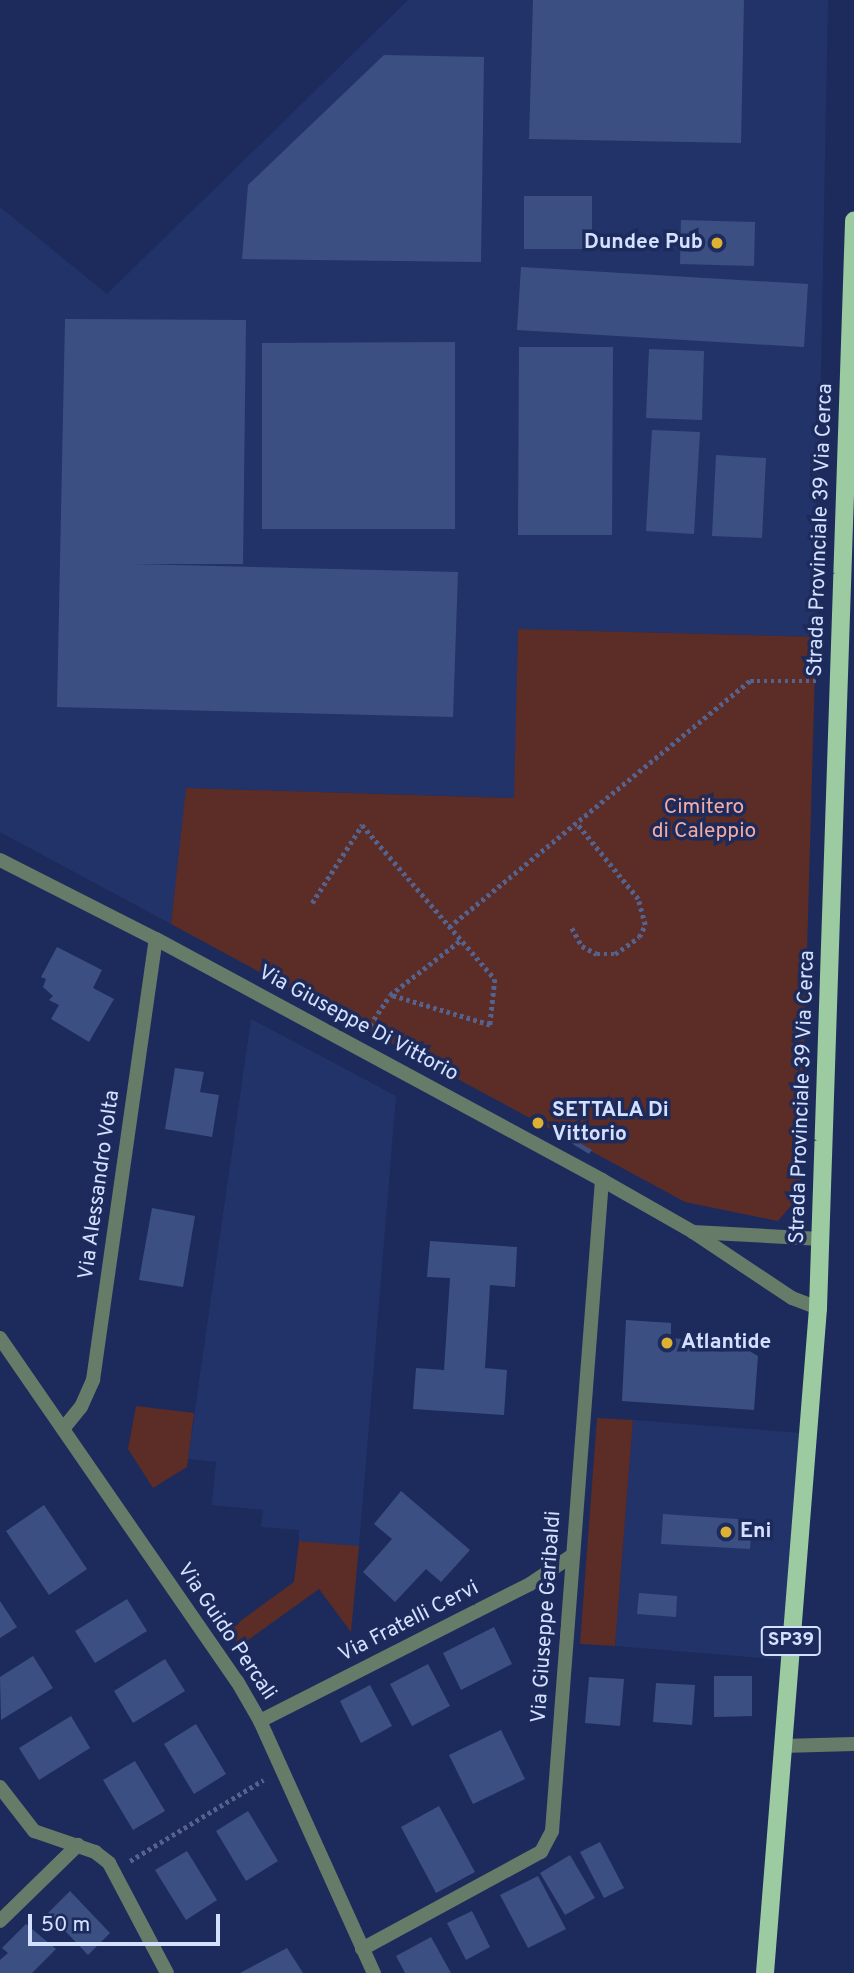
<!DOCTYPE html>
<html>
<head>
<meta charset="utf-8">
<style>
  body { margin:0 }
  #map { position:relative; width:854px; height:1973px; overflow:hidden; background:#1c2b5b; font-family:Overpass,sans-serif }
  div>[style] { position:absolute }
  .built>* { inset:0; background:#22336a }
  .green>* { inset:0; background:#5c2c26 }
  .building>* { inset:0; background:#3c4f82 }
  .path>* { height:4.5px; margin-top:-2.25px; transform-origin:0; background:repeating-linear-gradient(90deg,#54628d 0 3.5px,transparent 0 7px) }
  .street>* { height:14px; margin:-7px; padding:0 7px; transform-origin:7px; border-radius:7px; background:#667c69 }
  .primary>* { height:18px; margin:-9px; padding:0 9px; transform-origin:9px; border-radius:9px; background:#9ccaa1 }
  .dots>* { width:19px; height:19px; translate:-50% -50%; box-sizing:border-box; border:4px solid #1c2b5b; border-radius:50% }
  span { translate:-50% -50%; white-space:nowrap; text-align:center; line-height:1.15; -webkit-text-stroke:7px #1c2b5b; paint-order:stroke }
  .shield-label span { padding:2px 5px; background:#1c2b5b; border:2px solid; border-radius:5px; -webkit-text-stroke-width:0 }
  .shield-label { font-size:19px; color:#d4e0ff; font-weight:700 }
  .poi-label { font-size:21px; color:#d4e0ff; font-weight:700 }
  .right { translate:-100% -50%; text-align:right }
  .left { translate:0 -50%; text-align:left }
  .street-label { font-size:21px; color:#d4e0ff }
  .park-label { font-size:21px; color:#f4aba1 }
  .scale { position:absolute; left:28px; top:1914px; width:192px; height:32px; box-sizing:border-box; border:4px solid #d4e0ff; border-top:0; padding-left:9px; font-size:21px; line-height:24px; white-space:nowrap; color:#d4e0ff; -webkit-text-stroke:5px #1c2b5b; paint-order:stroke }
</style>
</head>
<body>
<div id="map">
  <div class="built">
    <div style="clip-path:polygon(408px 0,828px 0,816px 637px,518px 629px,515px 798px,187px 788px,171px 924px,0 832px,0 207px,107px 294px)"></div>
    <div style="clip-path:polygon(251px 1019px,396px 1096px,359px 1546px,299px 1541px,299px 1530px,261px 1527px,263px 1510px,212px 1505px,216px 1462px,188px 1459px)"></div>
    <div style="clip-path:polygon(633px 1420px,802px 1433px,784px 1660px,615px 1646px)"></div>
  </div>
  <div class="green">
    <div style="clip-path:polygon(518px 629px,816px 637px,800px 1195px,778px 1221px,685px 1202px,171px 924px,186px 788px,514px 798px)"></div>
    <div style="clip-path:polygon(136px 1406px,194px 1413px,187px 1467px,153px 1488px,128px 1449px)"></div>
    <div style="clip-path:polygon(597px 1418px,633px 1420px,615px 1646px,580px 1644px)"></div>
    <div style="clip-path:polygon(299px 1541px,359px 1546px,351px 1632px,319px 1589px,244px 1643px,237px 1642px,228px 1630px,294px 1582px)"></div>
  </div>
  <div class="building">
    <div style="clip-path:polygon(533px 0,744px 0,741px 143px,529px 139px)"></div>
    <div style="clip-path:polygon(384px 55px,484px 57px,481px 262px,242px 259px,248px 185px)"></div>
    <div style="clip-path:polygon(524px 196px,592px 196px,592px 249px,524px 249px)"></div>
    <div style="clip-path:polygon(681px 220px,755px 222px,754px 266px,680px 264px)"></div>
    <div style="clip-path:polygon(521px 267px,808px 284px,804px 347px,517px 330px)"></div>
    <div style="clip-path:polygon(65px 319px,246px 320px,243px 564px,134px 564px,458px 572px,453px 717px,57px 707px)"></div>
    <div style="clip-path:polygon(455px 342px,455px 529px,262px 529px,262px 343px)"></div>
    <div style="clip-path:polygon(519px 347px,613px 347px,612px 535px,518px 535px)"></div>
    <div style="clip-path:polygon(649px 349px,704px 351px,702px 420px,646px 418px)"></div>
    <div style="clip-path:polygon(652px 430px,700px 432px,694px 534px,646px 531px)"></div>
    <div style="clip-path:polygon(716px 455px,766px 458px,762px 538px,712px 536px)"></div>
    <div style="clip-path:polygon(57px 947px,102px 970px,93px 988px,114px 999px,89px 1042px,51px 1019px,59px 1005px,49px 1000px,53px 996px,43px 987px,46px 979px,41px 977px)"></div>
    <div style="clip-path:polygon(175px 1068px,204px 1072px,200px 1092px,219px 1095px,212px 1137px,165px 1129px)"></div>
    <div style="clip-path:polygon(569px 1137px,592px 1150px,589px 1154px,566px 1140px)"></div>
    <div style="clip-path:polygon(152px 1208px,195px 1216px,183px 1287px,139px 1280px)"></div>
    <div style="clip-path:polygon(430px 1241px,517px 1247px,515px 1287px,490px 1285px,485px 1368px,507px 1370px,504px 1415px,413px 1409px,416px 1368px,444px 1370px,450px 1278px,427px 1277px)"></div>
    <div style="clip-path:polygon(626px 1320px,671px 1323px,671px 1338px,737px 1344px,758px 1356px,754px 1410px,622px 1401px)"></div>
    <div style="clip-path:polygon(401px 1491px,470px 1550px,441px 1582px,426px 1569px,395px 1602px,363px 1572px,392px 1539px,374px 1524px)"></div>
    <div style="clip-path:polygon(44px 1505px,87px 1569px,49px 1595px,6px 1531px)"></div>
    <div style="clip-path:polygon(663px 1514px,752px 1520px,750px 1549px,661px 1544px)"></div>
    <div style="clip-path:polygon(639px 1593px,677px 1596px,676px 1617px,637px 1614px)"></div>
    <div style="clip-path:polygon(127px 1599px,147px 1631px,95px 1663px,75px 1631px)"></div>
    <div style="clip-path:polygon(0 1601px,17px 1627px,0 1638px)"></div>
    <div style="clip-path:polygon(494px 1627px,512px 1664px,461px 1690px,443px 1653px)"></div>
    <div style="clip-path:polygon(33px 1656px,53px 1688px,1px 1720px,0 1677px)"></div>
    <div style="clip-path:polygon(165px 1659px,185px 1691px,133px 1723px,114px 1691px)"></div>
    <div style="clip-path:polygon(428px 1664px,450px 1706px,412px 1726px,390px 1684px)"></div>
    <div style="clip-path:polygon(714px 1676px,752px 1676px,752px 1716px,714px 1717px)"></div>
    <div style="clip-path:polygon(589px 1677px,624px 1679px,620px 1726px,585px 1723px)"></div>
    <div style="clip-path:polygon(656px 1683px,695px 1685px,692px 1725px,653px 1722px)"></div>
    <div style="clip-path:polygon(370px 1685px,392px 1726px,361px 1743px,340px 1701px)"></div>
    <div style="clip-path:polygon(71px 1716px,90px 1748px,39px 1780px,19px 1748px)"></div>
    <div style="clip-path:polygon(196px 1724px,226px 1774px,194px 1794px,164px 1744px)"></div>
    <div style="clip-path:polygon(501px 1730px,525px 1779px,473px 1804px,449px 1755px)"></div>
    <div style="clip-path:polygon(135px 1761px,165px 1811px,133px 1830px,103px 1780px)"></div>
    <div style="clip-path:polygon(439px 1806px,475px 1872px,436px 1893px,401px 1827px)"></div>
    <div style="clip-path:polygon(248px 1811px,278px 1861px,246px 1881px,216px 1831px)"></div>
    <div style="clip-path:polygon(600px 1842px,624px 1888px,604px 1898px,580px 1852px)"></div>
    <div style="clip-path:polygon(187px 1851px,217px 1900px,186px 1920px,155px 1870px)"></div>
    <div style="clip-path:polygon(570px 1855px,595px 1898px,565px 1915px,540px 1873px)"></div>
    <div style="clip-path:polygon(538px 1876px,566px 1929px,528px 1948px,500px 1895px)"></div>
    <div style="clip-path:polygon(70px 1891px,110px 1933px,88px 1955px,48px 1913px)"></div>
    <div style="clip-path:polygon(472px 1911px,490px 1947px,466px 1960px,447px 1923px)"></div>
    <div style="clip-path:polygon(26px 1924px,56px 1949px,32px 1973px,0 1973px,0 1960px,8px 1953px,2px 1948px)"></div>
    <div style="clip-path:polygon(431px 1937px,451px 1973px,405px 1973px,396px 1956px)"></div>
    <div style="clip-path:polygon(287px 1948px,303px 1973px,240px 1973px)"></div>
  </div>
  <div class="path">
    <div style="left:312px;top:903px;width:93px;rotate:-57.3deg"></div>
    <div style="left:362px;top:825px;width:203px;rotate:49.2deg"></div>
    <div style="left:495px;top:979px;width:46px;rotate:96.2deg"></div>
    <div style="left:490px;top:1025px;width:104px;rotate:-163.3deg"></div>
    <div style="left:449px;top:927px;width:389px;rotate:-39.3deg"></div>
    <div style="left:750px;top:681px;width:70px"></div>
    <div style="left:572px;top:928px;width:21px;rotate:61deg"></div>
    <div style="left:582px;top:946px;width:17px;rotate:28deg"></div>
    <div style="left:597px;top:954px;width:18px"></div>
    <div style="left:615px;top:954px;width:29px;rotate:-35deg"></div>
    <div style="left:639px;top:937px;width:13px;rotate:-63deg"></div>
    <div style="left:645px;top:925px;width:27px;rotate:-105deg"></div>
    <div style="left:638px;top:899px;width:98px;rotate:-129.2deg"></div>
    <div style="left:366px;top:1031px;width:43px;rotate:-56.3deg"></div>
    <div style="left:390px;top:995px;width:90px;rotate:-37.8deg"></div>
    <div style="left:130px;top:1861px;width:156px;rotate:-31.3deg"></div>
  </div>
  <div class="street">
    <div style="left:0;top:860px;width:175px;rotate:26.9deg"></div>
    <div style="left:156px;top:939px;width:507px;rotate:28.38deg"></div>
    <div style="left:602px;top:1180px;width:105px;rotate:29.7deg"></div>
    <div style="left:693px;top:1232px;width:119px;rotate:33.7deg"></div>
    <div style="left:792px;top:1298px;width:28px;rotate:21deg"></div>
    <div style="left:693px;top:1232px;width:128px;rotate:3.1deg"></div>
    <div style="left:0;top:1338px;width:417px;rotate:55.4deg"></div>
    <div style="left:237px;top:1681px;width:46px;rotate:60.1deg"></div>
    <div style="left:260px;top:1721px;width:277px;rotate:65.7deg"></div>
    <div style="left:63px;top:1429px;width:28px;rotate:-51deg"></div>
    <div style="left:81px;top:1407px;width:30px;rotate:-66deg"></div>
    <div style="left:93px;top:1380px;width:445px;rotate:-81.9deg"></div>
    <div style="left:260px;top:1721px;width:303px;rotate:-26.9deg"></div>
    <div style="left:530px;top:1584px;width:52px;rotate:-34deg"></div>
    <div style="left:782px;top:1746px;width:72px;rotate:-1.6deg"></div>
    <div style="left:0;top:1787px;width:56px;rotate:52.3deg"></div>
    <div style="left:34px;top:1831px;width:65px;rotate:19deg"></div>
    <div style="left:95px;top:1852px;width:18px;rotate:38deg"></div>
    <div style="left:109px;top:1863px;width:124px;rotate:62.2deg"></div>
    <div style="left:0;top:1921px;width:109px;rotate:-44.3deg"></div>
    <div style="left:362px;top:1949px;width:204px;rotate:-28.5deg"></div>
    <div style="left:541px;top:1852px;width:24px;rotate:-62deg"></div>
    <div style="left:552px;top:1831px;width:653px;rotate:-85.61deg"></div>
  </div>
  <div class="primary">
    <div style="left:765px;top:1973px;width:667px;rotate:-85.44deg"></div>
    <div style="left:818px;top:1308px;width:1088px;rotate:-88.1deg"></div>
  </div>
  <div class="dots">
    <div style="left:717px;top:243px;background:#deb133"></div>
    <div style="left:538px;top:1123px;background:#deb133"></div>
    <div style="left:667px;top:1343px;background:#deb133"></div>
    <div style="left:726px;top:1532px;background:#deb133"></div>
  </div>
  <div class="shield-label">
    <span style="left:791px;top:1641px">SP39</span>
  </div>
  <div class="poi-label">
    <span class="right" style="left:703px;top:243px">Dundee Pub</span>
    <span class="left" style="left:552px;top:1123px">SETTALA Di<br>Vittorio</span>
    <span class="left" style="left:681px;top:1343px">Atlantide</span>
    <span class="left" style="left:740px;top:1532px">Eni</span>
  </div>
  <div class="street-label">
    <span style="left:821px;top:530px;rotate:-88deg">Strada Provinciale 39 Via Cerca</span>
    <span style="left:358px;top:1024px;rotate:28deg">Via Giuseppe Di Vittorio</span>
    <span style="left:803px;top:1097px;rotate:-88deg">Strada Provinciale 39 Via Cerca</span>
    <span style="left:100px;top:1185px;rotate:-82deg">Via Alessandro Volta</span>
    <span style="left:547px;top:1617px;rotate:-86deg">Via Giuseppe Garibaldi</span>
    <span style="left:409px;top:1622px;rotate:-27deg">Via Fratelli Cervi</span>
    <span style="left:226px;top:1632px;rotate:56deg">Via Guido Percali</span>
  </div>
  <div class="park-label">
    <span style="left:704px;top:820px">Cimitero<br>di Caleppio</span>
  </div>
  <div class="scale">50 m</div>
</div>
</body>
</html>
